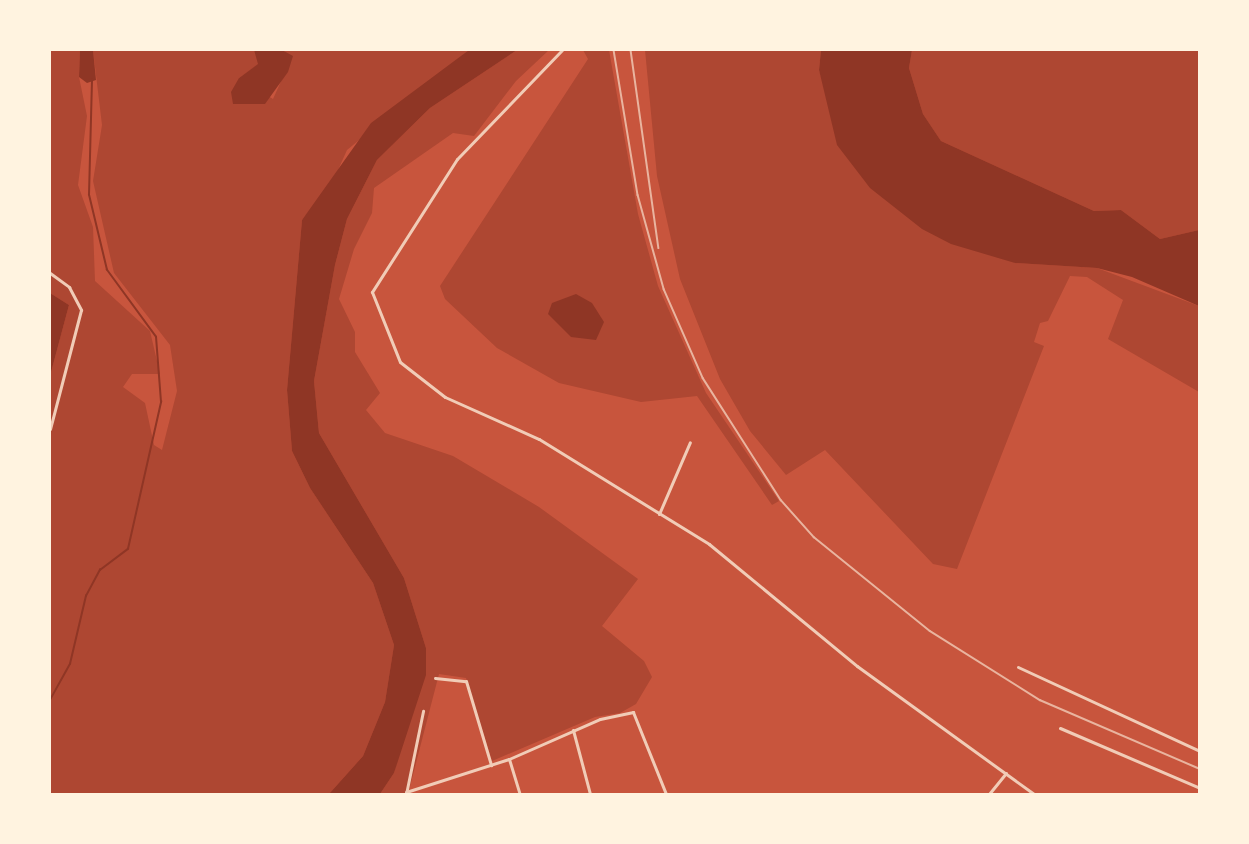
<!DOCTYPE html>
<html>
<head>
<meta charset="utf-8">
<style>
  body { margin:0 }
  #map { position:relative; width:1249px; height:844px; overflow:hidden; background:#c8553d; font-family:"Playfair Display",serif }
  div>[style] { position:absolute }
  .green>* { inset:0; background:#ae4732 }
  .water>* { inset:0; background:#8f3625 }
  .stream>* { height:1.5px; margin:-0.75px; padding:0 0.75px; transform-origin:0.75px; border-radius:0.75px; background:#8f3625 }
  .minor>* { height:3px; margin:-1.5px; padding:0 1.5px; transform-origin:1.5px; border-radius:1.5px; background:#f1ccb7 }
  .rail>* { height:1.5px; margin:-0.75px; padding:0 0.75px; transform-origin:0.75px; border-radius:0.75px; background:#e9b49f }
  span { translate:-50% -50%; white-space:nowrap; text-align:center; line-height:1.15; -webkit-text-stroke:6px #fff3e0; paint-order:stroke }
  .frame { position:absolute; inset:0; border:51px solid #fff3e0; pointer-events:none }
</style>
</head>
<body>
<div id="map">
  <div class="green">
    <div style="clip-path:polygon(50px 50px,80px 50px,79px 77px,87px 116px,78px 185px,93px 227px,95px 281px,150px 331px,160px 374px,132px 374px,123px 387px,145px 403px,154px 445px,162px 450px,177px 391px,170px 345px,114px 273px,93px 181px,102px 125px,93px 50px,254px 50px,259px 64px,239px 78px,273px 99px,292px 57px,282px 50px,469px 50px,347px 150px,334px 179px,302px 220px,287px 390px,292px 451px,310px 488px,373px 583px,394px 645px,385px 702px,363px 756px,329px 794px,50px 794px,50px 376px,69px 305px,50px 293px)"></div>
    <div style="clip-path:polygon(517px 50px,549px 50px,516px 81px,474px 136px,453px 133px,374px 188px,372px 213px,354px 249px,339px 299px,355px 332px,355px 352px,380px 393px,366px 410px,385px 433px,453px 456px,539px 507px,638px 579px,602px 626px,644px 661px,652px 677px,636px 704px,620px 713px,595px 717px,492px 761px,466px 678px,439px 674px,408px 794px,380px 794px,394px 773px,426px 648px,404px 578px,319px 433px,314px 381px,335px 265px,347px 219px,377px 160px,430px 108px)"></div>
    <div style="clip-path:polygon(583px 50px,609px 50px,638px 214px,658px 286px,706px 393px,779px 501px,772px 505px,697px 396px,641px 402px,559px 383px,497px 348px,445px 299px,440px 286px,588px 59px)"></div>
    <div style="clip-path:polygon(645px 50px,821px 50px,819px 70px,826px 94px,1015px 263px,1097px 268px,1199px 306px,1199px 392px,1108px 339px,1123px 300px,1087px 277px,1070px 276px,1048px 321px,1040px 323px,1034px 342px,1044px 346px,957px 569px,933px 564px,825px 450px,786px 475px,750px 431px,720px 379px,680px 279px,657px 176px)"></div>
    <div style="clip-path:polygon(912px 50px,1199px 50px,1199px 230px,1160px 239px,1121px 210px,1094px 211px,941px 141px,923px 114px,909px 68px)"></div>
  </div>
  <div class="water">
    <div style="clip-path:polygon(80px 50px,93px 50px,96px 80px,87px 83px,79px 77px)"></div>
    <div style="clip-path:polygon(254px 50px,282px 50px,293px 56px,288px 72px,265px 104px,233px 104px,231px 92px,239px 78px,258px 64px)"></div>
    <div style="clip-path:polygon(469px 50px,517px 50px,430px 108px,377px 160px,347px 219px,335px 265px,314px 381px,319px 433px,404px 578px,426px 648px,426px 675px,394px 773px,380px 794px,329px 794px,363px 756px,385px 702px,394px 645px,373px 583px,310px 488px,292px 451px,287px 390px,302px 220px,371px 123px)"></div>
    <div style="clip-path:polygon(821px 50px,912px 50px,909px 68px,923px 114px,941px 141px,1094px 211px,1121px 210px,1160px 239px,1199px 230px,1199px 306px,1132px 277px,1097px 268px,1015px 263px,951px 244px,922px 229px,870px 188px,837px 145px,819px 70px)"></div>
    <div style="clip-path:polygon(50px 293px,69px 305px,50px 376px)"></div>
    <div style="clip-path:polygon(576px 294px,592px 303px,604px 322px,596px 340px,571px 337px,548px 314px,552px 303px)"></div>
  </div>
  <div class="stream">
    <div style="left:50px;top:700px;width:41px;rotate:-60.9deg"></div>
    <div style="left:70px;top:664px;width:70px;rotate:-76.8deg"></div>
    <div style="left:86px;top:596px;width:30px;rotate:-62deg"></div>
    <div style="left:100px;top:570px;width:35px;rotate:-37deg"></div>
    <div style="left:128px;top:549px;width:151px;rotate:-77.3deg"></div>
    <div style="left:161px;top:402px;width:65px;rotate:-94.4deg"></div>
    <div style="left:156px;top:337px;width:83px;rotate:-126.2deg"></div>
    <div style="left:107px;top:270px;width:77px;rotate:-103.5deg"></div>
    <div style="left:89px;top:195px;width:115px;rotate:-88.5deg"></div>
  </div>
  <div class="minor">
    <div style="left:562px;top:50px;width:151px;rotate:133.9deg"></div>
    <div style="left:457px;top:159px;width:158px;rotate:122.6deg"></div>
    <div style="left:372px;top:292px;width:75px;rotate:68.2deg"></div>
    <div style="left:400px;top:362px;width:57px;rotate:37.9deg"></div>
    <div style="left:445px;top:397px;width:103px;rotate:24.1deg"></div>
    <div style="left:539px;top:439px;width:200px;rotate:31.7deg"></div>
    <div style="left:709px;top:544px;width:192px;rotate:39.5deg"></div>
    <div style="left:857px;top:666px;width:218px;rotate:35.9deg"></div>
    <div style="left:50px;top:273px;width:24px;rotate:36deg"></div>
    <div style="left:69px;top:287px;width:26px;rotate:62deg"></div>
    <div style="left:81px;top:310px;width:123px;rotate:104.6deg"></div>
    <div style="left:659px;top:514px;width:78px;rotate:-66.7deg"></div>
    <div style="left:1018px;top:667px;width:200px;rotate:24.8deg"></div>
    <div style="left:435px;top:678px;width:31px;rotate:6deg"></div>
    <div style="left:466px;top:681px;width:88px;rotate:73.4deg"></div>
    <div style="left:1060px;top:728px;width:152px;rotate:23.2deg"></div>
    <div style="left:573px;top:730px;width:66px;rotate:75.1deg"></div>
    <div style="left:509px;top:759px;width:37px;rotate:73deg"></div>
    <div style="left:406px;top:792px;width:108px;rotate:-17.8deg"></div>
    <div style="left:509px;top:759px;width:99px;rotate:-23.7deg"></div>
    <div style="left:600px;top:719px;width:34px;rotate:-12deg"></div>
    <div style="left:633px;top:712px;width:88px;rotate:68.1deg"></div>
    <div style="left:406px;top:794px;width:85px;rotate:-78.4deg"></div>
    <div style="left:989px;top:794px;width:27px;rotate:-51deg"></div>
  </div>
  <div class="rail">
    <div style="left:614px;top:50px;width:147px;rotate:80.6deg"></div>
    <div style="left:638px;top:195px;width:98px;rotate:74.5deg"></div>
    <div style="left:664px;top:289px;width:97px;rotate:66.3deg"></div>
    <div style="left:703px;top:378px;width:145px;rotate:57.4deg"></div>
    <div style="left:781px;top:500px;width:50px;rotate:48.3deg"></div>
    <div style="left:814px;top:537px;width:149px;rotate:39deg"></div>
    <div style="left:930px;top:631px;width:130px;rotate:32.1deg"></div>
    <div style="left:1040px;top:700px;width:174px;rotate:23.3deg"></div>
    <div style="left:631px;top:50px;width:200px;rotate:82deg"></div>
  </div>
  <div class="frame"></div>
</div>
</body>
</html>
